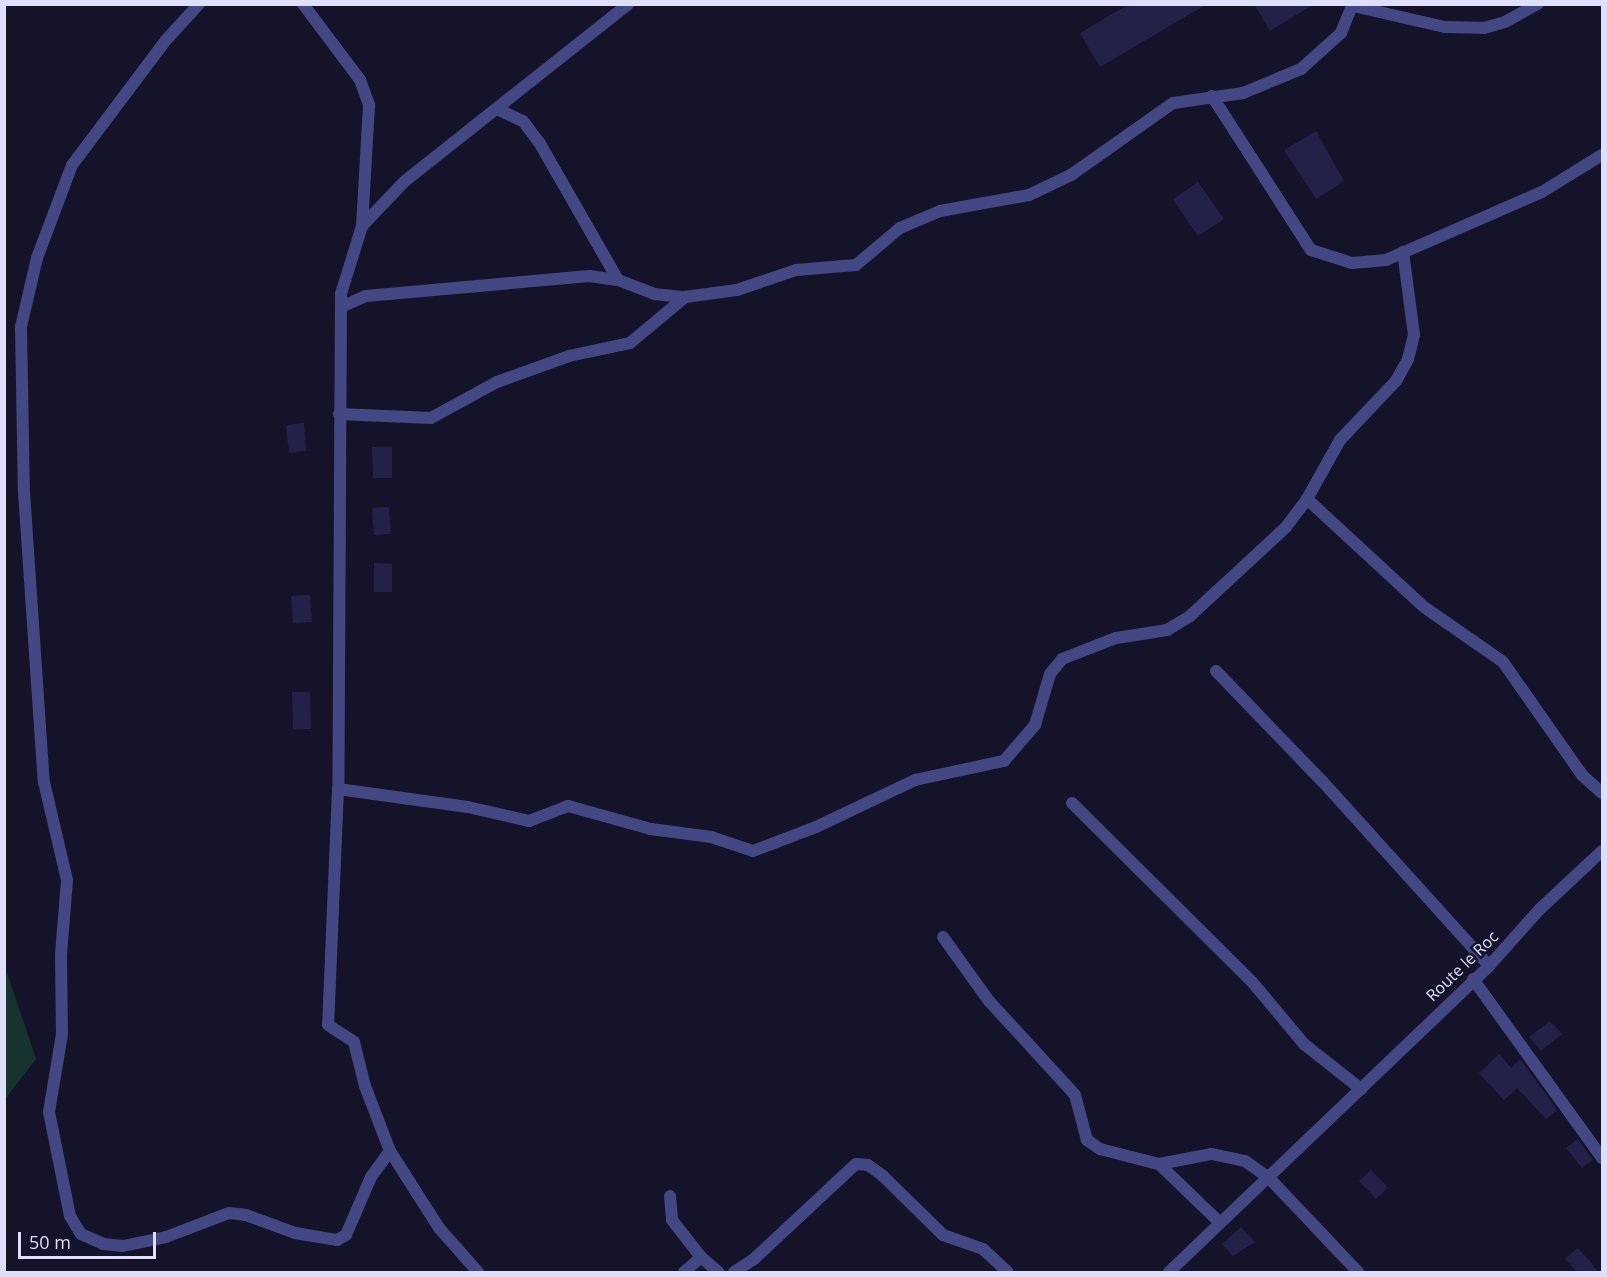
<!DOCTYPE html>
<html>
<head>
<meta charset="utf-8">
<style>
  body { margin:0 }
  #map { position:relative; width:1607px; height:1277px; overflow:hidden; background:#15132a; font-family:"Open Sans",sans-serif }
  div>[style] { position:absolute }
  .green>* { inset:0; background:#17332f }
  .building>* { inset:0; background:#242149 }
  .street>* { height:12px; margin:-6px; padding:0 6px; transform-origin:6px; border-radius:6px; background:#434885 }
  span { translate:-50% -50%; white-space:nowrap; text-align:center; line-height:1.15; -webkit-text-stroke:5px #15132a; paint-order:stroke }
  .street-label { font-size:16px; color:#dfdffc }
  .frame { position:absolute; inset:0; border:6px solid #dfdffc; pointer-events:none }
  .scale { position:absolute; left:18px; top:1232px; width:138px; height:27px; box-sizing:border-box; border:3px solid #dfdffc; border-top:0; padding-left:8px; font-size:18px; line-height:21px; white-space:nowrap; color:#dfdffc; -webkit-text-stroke:4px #15132a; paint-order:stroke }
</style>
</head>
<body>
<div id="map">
  <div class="green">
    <div style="clip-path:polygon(4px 964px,36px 1059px,5px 1099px,4px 1099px)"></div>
  </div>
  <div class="building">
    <div style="clip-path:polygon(1129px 4px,1207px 4px,1100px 67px,1080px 33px)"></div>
    <div style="clip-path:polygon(1254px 4px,1314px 4px,1270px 31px)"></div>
    <div style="clip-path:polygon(1316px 131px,1344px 181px,1316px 199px,1284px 150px)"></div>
    <div style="clip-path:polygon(1198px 182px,1224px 219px,1198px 236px,1173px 199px)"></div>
    <div style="clip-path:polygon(304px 423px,306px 451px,289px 453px,286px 425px)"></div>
    <div style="clip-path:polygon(372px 447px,392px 447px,392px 478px,373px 478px)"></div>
    <div style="clip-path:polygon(389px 507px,391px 534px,374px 535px,372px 508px)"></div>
    <div style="clip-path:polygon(374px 563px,392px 564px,392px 592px,374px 592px)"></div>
    <div style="clip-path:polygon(310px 595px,312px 622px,293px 623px,291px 596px)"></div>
    <div style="clip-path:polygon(292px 692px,310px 692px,311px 729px,293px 729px)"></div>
    <div style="clip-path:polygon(1550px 1021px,1562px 1034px,1541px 1051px,1529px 1037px)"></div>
    <div style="clip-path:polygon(1499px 1054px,1511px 1068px,1520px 1059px,1557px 1110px,1546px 1119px,1517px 1088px,1504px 1100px,1479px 1073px)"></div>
    <div style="clip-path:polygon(1578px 1139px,1593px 1160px,1582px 1168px,1566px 1148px)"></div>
    <div style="clip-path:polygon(1371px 1170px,1388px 1188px,1376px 1199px,1359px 1181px)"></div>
    <div style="clip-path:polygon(1241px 1227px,1255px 1242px,1233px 1256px,1222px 1244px)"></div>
    <div style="clip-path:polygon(1578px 1248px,1592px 1264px,1598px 1272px,1577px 1272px,1565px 1259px)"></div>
  </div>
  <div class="street">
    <div style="left:199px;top:4px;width:49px;rotate:132.5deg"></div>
    <div style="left:166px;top:40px;width:156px;rotate:126.9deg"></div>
    <div style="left:72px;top:165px;width:99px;rotate:110.6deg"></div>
    <div style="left:37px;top:258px;width:71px;rotate:103.1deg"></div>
    <div style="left:21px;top:327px;width:165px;rotate:89deg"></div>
    <div style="left:24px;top:492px;width:291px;rotate:86.1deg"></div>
    <div style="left:44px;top:782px;width:101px;rotate:76.8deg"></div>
    <div style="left:67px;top:880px;width:75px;rotate:94.6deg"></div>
    <div style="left:61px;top:955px;width:79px;rotate:89.3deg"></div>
    <div style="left:62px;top:1034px;width:79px;rotate:99.5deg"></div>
    <div style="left:49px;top:1112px;width:106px;rotate:78.6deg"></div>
    <div style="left:70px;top:1216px;width:21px;rotate:59deg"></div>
    <div style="left:81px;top:1234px;width:24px;rotate:24deg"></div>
    <div style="left:103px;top:1244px;width:20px;rotate:6deg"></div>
    <div style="left:123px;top:1246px;width:44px;rotate:-11.8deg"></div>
    <div style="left:166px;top:1237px;width:67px;rotate:-20.9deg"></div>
    <div style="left:229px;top:1213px;width:17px;rotate:7deg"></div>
    <div style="left:246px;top:1215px;width:52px;rotate:20.2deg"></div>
    <div style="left:295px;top:1233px;width:43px;rotate:9.5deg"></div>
    <div style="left:337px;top:1240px;width:10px;rotate:-29deg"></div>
    <div style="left:346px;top:1235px;width:63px;rotate:-66.7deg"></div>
    <div style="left:371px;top:1177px;width:32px;rotate:-54deg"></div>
    <div style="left:303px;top:4px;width:95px;rotate:53.1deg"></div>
    <div style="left:360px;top:80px;width:27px;rotate:70deg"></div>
    <div style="left:369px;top:105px;width:121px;rotate:93.3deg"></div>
    <div style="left:362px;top:226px;width:71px;rotate:107.2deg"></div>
    <div style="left:341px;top:294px;width:495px;rotate:90.3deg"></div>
    <div style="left:338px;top:789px;width:236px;rotate:92.4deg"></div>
    <div style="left:328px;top:1025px;width:31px;rotate:33deg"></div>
    <div style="left:354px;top:1042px;width:45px;rotate:76deg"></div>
    <div style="left:365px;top:1086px;width:70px;rotate:69deg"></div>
    <div style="left:390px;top:1151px;width:91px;rotate:57.5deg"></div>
    <div style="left:439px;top:1228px;width:59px;rotate:48.4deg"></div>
    <div style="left:1353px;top:6px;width:94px;rotate:12.9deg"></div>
    <div style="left:1445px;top:27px;width:39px;rotate:1deg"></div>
    <div style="left:1484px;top:28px;width:22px;rotate:-16deg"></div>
    <div style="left:1505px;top:22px;width:38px;rotate:-29deg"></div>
    <div style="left:1212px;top:96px;width:183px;rotate:57.3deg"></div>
    <div style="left:1311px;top:250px;width:43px;rotate:17.6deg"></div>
    <div style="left:1352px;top:263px;width:34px;rotate:-5deg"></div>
    <div style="left:1386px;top:260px;width:170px;rotate:-23.6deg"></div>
    <div style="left:1542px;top:192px;width:70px;rotate:-31.7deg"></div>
    <div style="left:499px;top:110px;width:26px;rotate:25deg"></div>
    <div style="left:523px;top:121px;width:26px;rotate:53deg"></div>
    <div style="left:539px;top:142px;width:159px;rotate:60.2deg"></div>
    <div style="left:362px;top:226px;width:62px;rotate:-46.3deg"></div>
    <div style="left:405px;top:181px;width:285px;rotate:-38.4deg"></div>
    <div style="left:341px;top:307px;width:27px;rotate:-24deg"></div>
    <div style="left:366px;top:296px;width:224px;rotate:-5.1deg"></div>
    <div style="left:589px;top:276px;width:29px;rotate:8deg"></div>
    <div style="left:618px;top:280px;width:39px;rotate:21deg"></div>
    <div style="left:654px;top:294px;width:31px;rotate:6deg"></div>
    <div style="left:685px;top:297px;width:52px;rotate:-7.7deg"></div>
    <div style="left:737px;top:290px;width:62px;rotate:-18.7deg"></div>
    <div style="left:796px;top:270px;width:60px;rotate:-4.8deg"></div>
    <div style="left:856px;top:265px;width:57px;rotate:-40.1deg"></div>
    <div style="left:900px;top:228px;width:43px;rotate:-23deg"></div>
    <div style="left:940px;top:211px;width:90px;rotate:-10.2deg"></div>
    <div style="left:1029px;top:195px;width:47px;rotate:-25.5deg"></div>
    <div style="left:1071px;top:175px;width:125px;rotate:-35.2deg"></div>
    <div style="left:1173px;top:103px;width:71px;rotate:-8.1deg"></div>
    <div style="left:1243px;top:93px;width:63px;rotate:-22.5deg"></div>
    <div style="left:1301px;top:69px;width:54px;rotate:-42deg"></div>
    <div style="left:1341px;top:33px;width:31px;rotate:-68deg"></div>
    <div style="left:339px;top:414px;width:92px;rotate:2.5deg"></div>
    <div style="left:431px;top:418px;width:75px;rotate:-28.6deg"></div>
    <div style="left:497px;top:382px;width:77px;rotate:-19.9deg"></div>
    <div style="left:569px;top:356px;width:62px;rotate:-12deg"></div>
    <div style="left:630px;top:343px;width:72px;rotate:-39.9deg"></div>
    <div style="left:1307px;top:499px;width:159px;rotate:42.7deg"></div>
    <div style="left:1424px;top:607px;width:96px;rotate:34.8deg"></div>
    <div style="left:1503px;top:662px;width:138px;rotate:55deg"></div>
    <div style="left:1582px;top:775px;width:27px;rotate:42deg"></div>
    <div style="left:1216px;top:671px;width:154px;rotate:46.1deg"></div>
    <div style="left:1323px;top:782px;width:248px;rotate:47.9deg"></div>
    <div style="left:338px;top:789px;width:131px;rotate:7.9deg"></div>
    <div style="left:468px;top:807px;width:63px;rotate:12.9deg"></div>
    <div style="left:529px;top:821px;width:42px;rotate:-21deg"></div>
    <div style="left:568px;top:806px;width:86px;rotate:15.5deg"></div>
    <div style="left:651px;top:829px;width:61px;rotate:7.6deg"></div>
    <div style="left:711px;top:837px;width:44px;rotate:18.4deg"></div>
    <div style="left:753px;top:851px;width:67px;rotate:-20.9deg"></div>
    <div style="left:816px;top:827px;width:110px;rotate:-25.4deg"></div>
    <div style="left:915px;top:780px;width:91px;rotate:-12.1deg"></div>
    <div style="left:1004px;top:761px;width:48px;rotate:-49.3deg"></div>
    <div style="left:1035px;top:725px;width:53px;rotate:-73.6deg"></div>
    <div style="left:1050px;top:674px;width:19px;rotate:-51deg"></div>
    <div style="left:1062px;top:659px;width:58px;rotate:-21.3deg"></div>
    <div style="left:1116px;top:638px;width:52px;rotate:-8.9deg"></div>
    <div style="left:1167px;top:630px;width:27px;rotate:-31deg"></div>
    <div style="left:1190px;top:616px;width:131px;rotate:-42.8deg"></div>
    <div style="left:1286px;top:527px;width:35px;rotate:-53deg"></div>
    <div style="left:1307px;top:499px;width:68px;rotate:-60.8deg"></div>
    <div style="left:1340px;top:440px;width:81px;rotate:-46.5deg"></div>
    <div style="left:1396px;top:381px;width:25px;rotate:-61deg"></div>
    <div style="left:1408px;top:359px;width:25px;rotate:-76deg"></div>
    <div style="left:1414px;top:335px;width:84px;rotate:-97.5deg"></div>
    <div style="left:1072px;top:803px;width:255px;rotate:44.8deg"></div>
    <div style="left:1253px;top:983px;width:80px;rotate:50.1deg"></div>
    <div style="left:1304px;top:1044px;width:73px;rotate:38.3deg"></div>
    <div style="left:943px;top:937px;width:79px;rotate:54.3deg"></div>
    <div style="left:989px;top:1001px;width:127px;rotate:47.5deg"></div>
    <div style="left:1075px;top:1095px;width:47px;rotate:75.1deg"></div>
    <div style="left:1087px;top:1140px;width:16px;rotate:35deg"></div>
    <div style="left:1100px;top:1149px;width:61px;rotate:14.3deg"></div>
    <div style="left:1159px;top:1164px;width:54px;rotate:-10.7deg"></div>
    <div style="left:1212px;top:1154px;width:34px;rotate:12deg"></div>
    <div style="left:1245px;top:1161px;width:28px;rotate:35deg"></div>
    <div style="left:1268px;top:1177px;width:131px;rotate:46.5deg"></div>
    <div style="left:1473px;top:979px;width:221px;rotate:54.2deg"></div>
    <div style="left:1159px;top:1164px;width:85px;rotate:44deg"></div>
    <div style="left:670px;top:1196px;width:24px;rotate:85deg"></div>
    <div style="left:672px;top:1220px;width:47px;rotate:51.9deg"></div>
    <div style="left:684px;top:1272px;width:23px;rotate:-41deg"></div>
    <div style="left:701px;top:1257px;width:23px;rotate:41deg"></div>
    <div style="left:734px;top:1272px;width:24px;rotate:-33deg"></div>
    <div style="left:754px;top:1259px;width:139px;rotate:-43deg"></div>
    <div style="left:856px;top:1164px;width:12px;rotate:5deg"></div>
    <div style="left:868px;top:1165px;width:19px;rotate:36deg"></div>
    <div style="left:883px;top:1176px;width:84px;rotate:44.5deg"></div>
    <div style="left:943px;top:1235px;width:42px;rotate:19.3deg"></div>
    <div style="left:983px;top:1249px;width:34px;rotate:43deg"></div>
    <div style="left:1169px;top:1272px;width:443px;rotate:-43.7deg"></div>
    <div style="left:1489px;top:966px;width:76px;rotate:-48.2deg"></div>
    <div style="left:1540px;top:909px;width:85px;rotate:-43.1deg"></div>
  </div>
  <div class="street-label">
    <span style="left:1462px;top:966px;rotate:-44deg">Route le Roc</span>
  </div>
  <div class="frame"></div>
  <div class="scale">50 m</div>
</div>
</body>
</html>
